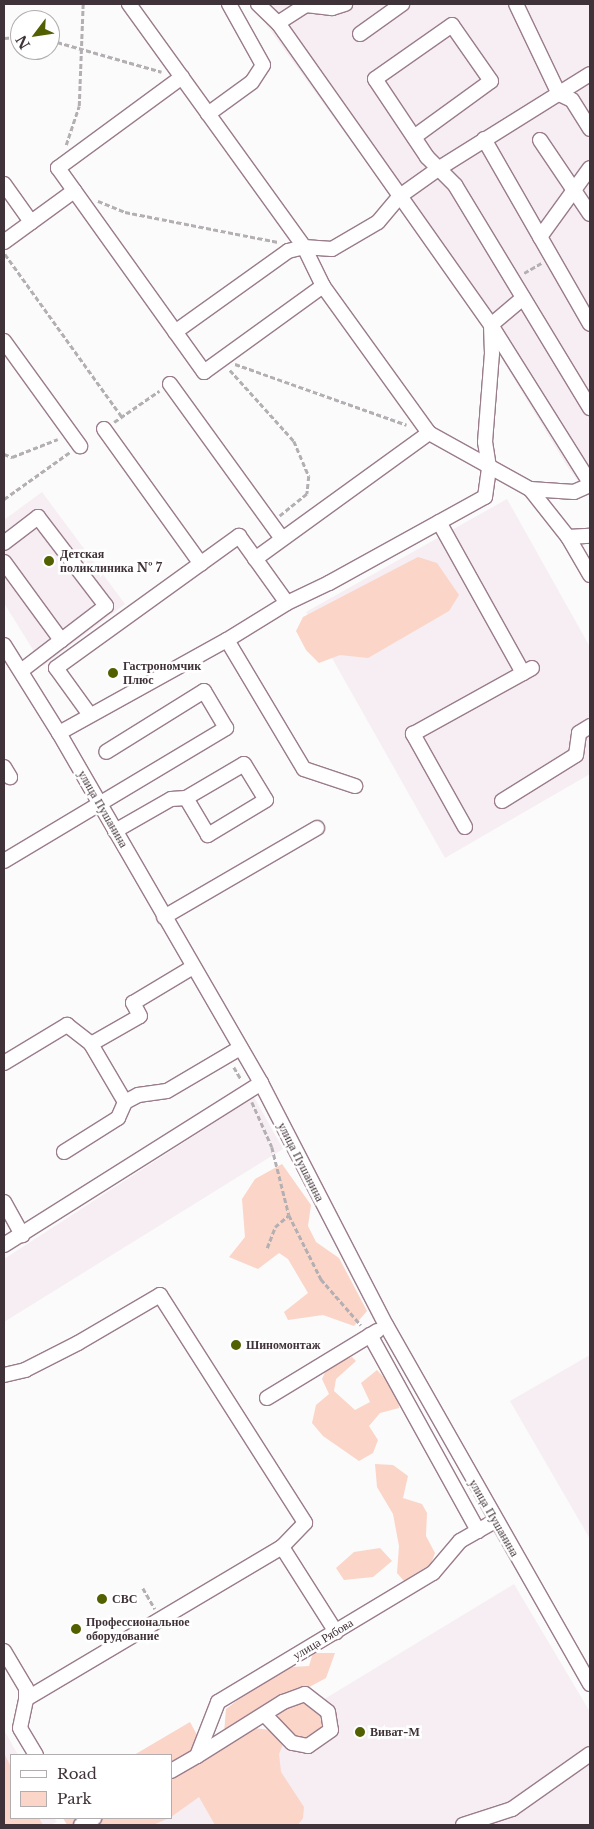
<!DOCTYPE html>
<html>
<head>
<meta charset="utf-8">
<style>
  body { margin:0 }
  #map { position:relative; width:594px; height:1829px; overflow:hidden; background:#fbfbfb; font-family:"Libre Baskerville",serif }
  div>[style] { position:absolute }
  .built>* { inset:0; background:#f6eef2 }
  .green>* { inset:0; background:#fad5c8 }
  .path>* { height:2.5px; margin-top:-1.25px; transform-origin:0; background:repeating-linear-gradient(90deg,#b4afb2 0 5px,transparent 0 7.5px) }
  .roads { filter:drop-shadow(1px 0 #9a7c8b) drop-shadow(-1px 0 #9a7c8b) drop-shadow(0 1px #9a7c8b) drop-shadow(0 -1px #9a7c8b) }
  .minor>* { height:14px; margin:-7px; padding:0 7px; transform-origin:7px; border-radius:7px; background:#fff }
  .dots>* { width:14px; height:14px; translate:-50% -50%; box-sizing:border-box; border:2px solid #fff; border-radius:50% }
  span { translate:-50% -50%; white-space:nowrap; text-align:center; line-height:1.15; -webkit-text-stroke:5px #fff; paint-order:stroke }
  .poi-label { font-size:12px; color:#3f3238; font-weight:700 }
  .left { translate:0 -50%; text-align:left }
  .street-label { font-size:12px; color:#3f3238 }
  .frame { position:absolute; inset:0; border:5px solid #3f3238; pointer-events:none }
  .legend { position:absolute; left:10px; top:1754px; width:162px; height:65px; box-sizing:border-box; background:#fff; border:1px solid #b2adaf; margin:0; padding:6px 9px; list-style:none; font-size:15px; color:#3f3238 }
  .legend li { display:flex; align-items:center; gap:10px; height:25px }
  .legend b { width:25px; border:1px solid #b2adaf }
  .north { position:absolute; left:10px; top:10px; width:50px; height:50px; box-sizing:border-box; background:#fff; border:1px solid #b2adaf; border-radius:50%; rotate:239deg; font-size:14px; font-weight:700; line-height:20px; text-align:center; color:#3f3238 }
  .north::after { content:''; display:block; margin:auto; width:18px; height:22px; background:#526001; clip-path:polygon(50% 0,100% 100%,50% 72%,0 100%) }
</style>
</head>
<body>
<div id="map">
  <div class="built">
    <div style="clip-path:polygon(264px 4px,590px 4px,590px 497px,567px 466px,466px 300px,265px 23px)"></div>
    <div style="clip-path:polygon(42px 492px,125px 604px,43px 666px,4px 603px,4px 520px)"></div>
    <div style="clip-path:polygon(507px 499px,590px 647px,590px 774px,445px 858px,306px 612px)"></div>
    <div style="clip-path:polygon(254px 1097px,283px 1149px,4px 1322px,4px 1259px)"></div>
    <div style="clip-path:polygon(590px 1355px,590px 1539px,510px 1401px)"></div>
    <div style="clip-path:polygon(514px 1584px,590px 1712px,590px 1825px,116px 1825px,129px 1818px,171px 1818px,171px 1792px)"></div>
    <div style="clip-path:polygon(4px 1730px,18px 1755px,11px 1755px,11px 1818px,54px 1818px,57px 1822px,50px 1825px,4px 1825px)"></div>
  </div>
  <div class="green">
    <div style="clip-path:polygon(418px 557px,437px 563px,459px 595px,449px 611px,368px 658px,340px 655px,319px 663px,306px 650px,296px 631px,303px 617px)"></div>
    <div style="clip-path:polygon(282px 1164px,311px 1205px,308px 1226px,316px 1242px,339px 1258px,367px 1311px,354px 1326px,323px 1315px,288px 1320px,284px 1312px,308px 1293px,288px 1259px,279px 1253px,258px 1269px,229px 1257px,245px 1237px,242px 1199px,255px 1179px)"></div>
    <div style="clip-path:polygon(352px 1357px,356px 1361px,336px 1379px,334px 1391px,355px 1410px,370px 1402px,361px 1383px,377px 1370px,389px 1383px,405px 1380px,406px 1388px,398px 1397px,399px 1408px,380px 1413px,369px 1426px,378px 1440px,373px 1453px,359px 1461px,323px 1436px,312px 1423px,316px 1405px,329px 1394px,322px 1379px,328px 1366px)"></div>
    <div style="clip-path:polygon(375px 1464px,393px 1465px,408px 1476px,403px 1498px,422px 1504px,427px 1513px,426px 1536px,435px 1553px,431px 1564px,404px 1581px,397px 1573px,399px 1546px,393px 1514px,377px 1487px)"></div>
    <div style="clip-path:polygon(380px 1548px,392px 1561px,373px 1577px,344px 1580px,336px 1568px,354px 1552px)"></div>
    <div style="clip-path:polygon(313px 1653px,335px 1653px,326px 1678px,224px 1733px,226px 1709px,252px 1689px,292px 1667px,309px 1666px)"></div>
    <div style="clip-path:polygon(293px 1704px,318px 1704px,322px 1728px,304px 1738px,285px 1739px,279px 1754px,281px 1772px,304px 1807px,303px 1818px,298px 1825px,215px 1825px,199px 1797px,171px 1817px,171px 1755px,134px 1755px,190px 1722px,208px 1755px,254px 1728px,279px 1731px,278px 1713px)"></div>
    <div style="clip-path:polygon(4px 1753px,11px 1767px,11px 1818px,39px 1818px,43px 1825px,4px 1825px)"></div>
    <div style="clip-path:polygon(63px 1818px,169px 1818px,153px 1825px,67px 1825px)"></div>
  </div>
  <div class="path">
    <div style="left:4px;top:38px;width:16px;rotate:-4deg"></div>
    <div style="left:50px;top:40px;width:116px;rotate:15.9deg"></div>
    <div style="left:66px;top:145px;width:41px;rotate:-71.6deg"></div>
    <div style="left:79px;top:106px;width:102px;rotate:-87.8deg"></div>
    <div style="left:98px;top:201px;width:29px;rotate:22deg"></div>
    <div style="left:125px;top:212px;width:156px;rotate:11.1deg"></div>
    <div style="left:5px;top:254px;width:201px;rotate:54.3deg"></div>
    <div style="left:524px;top:273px;width:20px;rotate:-30deg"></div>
    <div style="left:235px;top:364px;width:182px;rotate:19.5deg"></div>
    <div style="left:230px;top:370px;width:96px;rotate:48deg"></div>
    <div style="left:294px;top:441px;width:38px;rotate:67deg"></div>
    <div style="left:309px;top:476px;width:18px;rotate:96deg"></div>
    <div style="left:307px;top:494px;width:35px;rotate:141deg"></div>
    <div style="left:114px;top:422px;width:55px;rotate:-34.6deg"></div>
    <div style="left:4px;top:454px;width:9px;rotate:21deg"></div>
    <div style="left:12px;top:457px;width:49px;rotate:-21.4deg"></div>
    <div style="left:4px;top:499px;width:81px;rotate:-35.5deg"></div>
    <div style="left:234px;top:1067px;width:14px;rotate:60deg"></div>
    <div style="left:252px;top:1102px;width:49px;rotate:66deg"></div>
    <div style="left:272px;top:1147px;width:70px;rotate:76deg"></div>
    <div style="left:289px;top:1215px;width:72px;rotate:63.4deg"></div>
    <div style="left:321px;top:1279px;width:61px;rotate:49deg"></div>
    <div style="left:267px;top:1248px;width:22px;rotate:-69deg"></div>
    <div style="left:275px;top:1227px;width:18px;rotate:-41deg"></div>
    <div style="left:143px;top:1588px;width:24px;rotate:60deg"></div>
  </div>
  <div class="roads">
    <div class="minor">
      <div style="left:129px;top:4px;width:299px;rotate:54.2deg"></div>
      <div style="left:304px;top:247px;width:43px;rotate:64deg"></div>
      <div style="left:323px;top:286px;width:181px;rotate:54.2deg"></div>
      <div style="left:429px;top:433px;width:115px;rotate:29deg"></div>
      <div style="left:530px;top:489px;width:61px;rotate:51.6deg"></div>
      <div style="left:568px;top:537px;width:44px;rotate:59.9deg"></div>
      <div style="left:258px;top:4px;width:28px;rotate:44deg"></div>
      <div style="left:278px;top:23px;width:370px;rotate:54.8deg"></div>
      <div style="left:491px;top:325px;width:186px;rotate:57.9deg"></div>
      <div style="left:516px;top:4px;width:100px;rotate:64.5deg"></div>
      <div style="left:559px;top:94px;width:14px;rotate:25deg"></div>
      <div style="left:572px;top:100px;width:34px;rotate:58deg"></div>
      <div style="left:278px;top:23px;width:33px;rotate:-33deg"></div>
      <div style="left:306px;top:5px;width:26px;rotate:7deg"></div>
      <div style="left:332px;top:8px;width:14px;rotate:-17deg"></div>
      <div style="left:360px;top:34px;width:52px;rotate:-35.5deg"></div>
      <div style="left:182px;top:77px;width:154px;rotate:143.7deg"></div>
      <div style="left:58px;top:168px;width:251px;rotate:54.4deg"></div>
      <div style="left:204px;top:372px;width:147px;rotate:-35.9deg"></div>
      <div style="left:208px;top:114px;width:54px;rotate:-36deg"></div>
      <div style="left:252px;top:82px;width:20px;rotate:-57deg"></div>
      <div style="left:263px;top:65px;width:70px;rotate:-119.1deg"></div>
      <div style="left:414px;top:137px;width:95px;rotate:-36deg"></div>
      <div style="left:491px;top:81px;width:68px;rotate:-124.9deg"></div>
      <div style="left:452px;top:25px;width:94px;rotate:145deg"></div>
      <div style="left:375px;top:79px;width:94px;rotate:56.3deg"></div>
      <div style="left:427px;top:157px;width:40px;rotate:45deg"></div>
      <div style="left:455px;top:185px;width:261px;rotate:58.8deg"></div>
      <div style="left:484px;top:139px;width:213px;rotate:60.2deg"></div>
      <div style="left:540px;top:140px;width:89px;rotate:56deg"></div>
      <div style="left:4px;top:184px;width:47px;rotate:54.6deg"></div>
      <div style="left:540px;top:237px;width:85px;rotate:-54.1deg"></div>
      <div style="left:4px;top:242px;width:87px;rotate:-36.1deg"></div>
      <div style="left:175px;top:332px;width:139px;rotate:-35.6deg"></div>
      <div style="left:288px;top:251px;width:16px;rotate:-14deg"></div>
      <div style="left:304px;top:247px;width:28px;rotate:4deg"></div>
      <div style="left:332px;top:249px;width:53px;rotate:-30.4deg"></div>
      <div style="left:378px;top:222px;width:34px;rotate:-50deg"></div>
      <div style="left:400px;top:196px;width:47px;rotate:-35.4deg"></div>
      <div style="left:438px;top:169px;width:179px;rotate:-32deg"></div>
      <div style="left:4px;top:341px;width:130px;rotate:54.1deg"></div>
      <div style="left:170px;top:384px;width:191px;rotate:54.1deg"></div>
      <div style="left:104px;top:429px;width:166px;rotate:54.3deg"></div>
      <div style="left:530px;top:489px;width:44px;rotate:3.9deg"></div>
      <div style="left:574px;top:492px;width:17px;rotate:-24deg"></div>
      <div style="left:439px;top:522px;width:173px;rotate:60.9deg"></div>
      <div style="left:568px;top:537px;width:22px;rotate:-3deg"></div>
      <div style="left:4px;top:543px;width:43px;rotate:-37.4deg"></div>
      <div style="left:38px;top:517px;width:112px;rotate:52.6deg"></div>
      <div style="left:106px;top:606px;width:107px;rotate:142.6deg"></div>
      <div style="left:255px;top:559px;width:215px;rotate:-35.9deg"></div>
      <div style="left:4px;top:562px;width:97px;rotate:53.8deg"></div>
      <div style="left:227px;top:640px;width:150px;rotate:59.2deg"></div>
      <div style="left:304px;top:769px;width:54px;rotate:18.4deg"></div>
      <div style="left:4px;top:645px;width:104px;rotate:58deg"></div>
      <div style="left:59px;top:733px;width:404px;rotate:60deg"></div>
      <div style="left:261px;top:1083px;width:272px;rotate:62.7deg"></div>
      <div style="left:386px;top:1325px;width:413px;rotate:60.4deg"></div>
      <div style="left:90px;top:715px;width:58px;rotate:-125.9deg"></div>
      <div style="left:56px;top:668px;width:226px;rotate:-35.8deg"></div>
      <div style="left:239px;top:536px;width:82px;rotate:54.4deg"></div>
      <div style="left:59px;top:733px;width:192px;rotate:-29deg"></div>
      <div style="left:227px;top:640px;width:70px;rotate:-31.7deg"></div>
      <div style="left:287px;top:603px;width:47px;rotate:-25.5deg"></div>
      <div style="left:329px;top:583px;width:178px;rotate:-28.9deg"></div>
      <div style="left:485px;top:497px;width:30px;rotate:-82deg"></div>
      <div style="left:489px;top:467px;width:25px;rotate:-99deg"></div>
      <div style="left:485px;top:442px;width:88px;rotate:-85.5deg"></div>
      <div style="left:492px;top:354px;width:29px;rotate:-92deg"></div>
      <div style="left:491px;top:325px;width:42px;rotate:-40.2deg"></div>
      <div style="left:4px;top:767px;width:12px;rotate:59deg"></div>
      <div style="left:502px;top:801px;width:87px;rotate:-31.9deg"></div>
      <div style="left:576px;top:755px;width:22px;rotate:-82deg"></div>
      <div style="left:579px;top:733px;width:13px;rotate:-32deg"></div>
      <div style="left:465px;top:827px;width:107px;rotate:-119.2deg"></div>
      <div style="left:413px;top:734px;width:136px;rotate:-29deg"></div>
      <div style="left:115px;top:831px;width:64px;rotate:-29.7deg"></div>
      <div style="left:171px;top:799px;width:15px;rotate:-4deg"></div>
      <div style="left:186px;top:798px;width:67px;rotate:-30.4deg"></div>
      <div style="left:244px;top:764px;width:42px;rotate:58.6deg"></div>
      <div style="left:266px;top:800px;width:68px;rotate:148.9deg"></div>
      <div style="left:208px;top:835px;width:43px;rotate:-120.7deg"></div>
      <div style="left:4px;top:861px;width:259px;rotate:-30.9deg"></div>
      <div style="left:226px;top:728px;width:43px;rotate:-120.7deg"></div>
      <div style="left:204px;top:691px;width:115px;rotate:148.1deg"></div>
      <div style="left:164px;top:917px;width:177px;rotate:-30.2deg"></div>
      <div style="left:4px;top:1063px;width:74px;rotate:-31.1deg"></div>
      <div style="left:67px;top:1025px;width:31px;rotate:38deg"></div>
      <div style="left:125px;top:1102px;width:67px;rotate:-120.4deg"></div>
      <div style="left:91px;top:1044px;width:56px;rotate:-29.7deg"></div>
      <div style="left:140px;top:1016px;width:15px;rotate:-118deg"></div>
      <div style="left:133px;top:1003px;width:70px;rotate:-31deg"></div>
      <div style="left:64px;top:1152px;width:64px;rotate:-32.2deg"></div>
      <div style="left:118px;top:1118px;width:17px;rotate:-66deg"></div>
      <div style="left:125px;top:1102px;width:15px;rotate:-28deg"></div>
      <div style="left:138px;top:1095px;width:29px;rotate:-8deg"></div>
      <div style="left:167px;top:1091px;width:85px;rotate:-30.5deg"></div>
      <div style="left:4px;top:1202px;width:38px;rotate:61deg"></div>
      <div style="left:4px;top:1245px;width:304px;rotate:-32.2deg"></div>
      <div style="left:370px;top:1335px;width:224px;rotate:61.1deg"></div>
      <div style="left:4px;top:1375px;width:22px;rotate:-13deg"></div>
      <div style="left:25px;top:1370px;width:59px;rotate:-27deg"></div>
      <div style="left:78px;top:1343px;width:95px;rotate:-30.3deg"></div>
      <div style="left:160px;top:1295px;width:270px;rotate:57.5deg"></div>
      <div style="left:305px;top:1523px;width:33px;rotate:134deg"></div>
      <div style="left:267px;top:1398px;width:129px;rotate:-31.3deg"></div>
      <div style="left:4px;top:1651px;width:43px;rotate:59.3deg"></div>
      <div style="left:26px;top:1688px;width:11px;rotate:90deg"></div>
      <div style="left:36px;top:1755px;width:31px;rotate:-121deg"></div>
      <div style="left:20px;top:1728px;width:30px;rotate:-78deg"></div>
      <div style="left:26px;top:1699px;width:298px;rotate:-30.7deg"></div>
      <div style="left:282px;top:1547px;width:101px;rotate:57.6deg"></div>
      <div style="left:197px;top:1756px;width:102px;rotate:-32.1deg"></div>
      <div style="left:283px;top:1702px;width:23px;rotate:-20deg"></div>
      <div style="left:305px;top:1694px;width:29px;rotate:38deg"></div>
      <div style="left:328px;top:1712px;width:18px;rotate:81deg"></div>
      <div style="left:331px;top:1730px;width:28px;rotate:145deg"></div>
      <div style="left:308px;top:1746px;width:16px;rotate:-169deg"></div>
      <div style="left:292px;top:1743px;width:39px;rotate:-134deg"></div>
      <div style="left:171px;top:1771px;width:30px;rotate:-30deg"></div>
      <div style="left:197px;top:1756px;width:58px;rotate:-68.7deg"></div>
      <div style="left:218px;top:1702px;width:251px;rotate:-31deg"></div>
      <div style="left:433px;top:1573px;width:42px;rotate:-49.8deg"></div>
      <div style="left:460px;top:1541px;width:40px;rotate:-29.7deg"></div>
      <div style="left:81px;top:1825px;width:15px;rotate:-28deg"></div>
      <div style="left:463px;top:1825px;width:52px;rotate:-18.1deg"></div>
      <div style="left:512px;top:1809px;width:95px;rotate:-35.2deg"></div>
    </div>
  </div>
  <div class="dots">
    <div style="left:49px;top:561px;background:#526001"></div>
    <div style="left:113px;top:673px;background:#526001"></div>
    <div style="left:236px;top:1345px;background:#526001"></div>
    <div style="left:102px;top:1599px;background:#526001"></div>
    <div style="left:76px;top:1629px;background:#526001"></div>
    <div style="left:360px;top:1732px;background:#526001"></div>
  </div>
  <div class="poi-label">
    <span class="left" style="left:60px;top:561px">Детская<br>поликлиника № 7</span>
    <span class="left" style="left:123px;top:673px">Гастрономчик<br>Плюс</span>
    <span class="left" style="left:246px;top:1345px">Шиномонтаж</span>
    <span class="left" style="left:112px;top:1599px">СВС</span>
    <span class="left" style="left:86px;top:1629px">Профессиональное<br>оборудование</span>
    <span class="left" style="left:370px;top:1732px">Виват-М</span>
  </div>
  <div class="street-label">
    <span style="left:103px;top:809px;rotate:60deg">улица Пушанина</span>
    <span style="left:301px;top:1162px;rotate:63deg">улица Пушанина</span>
    <span style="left:494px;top:1518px;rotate:60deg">улица Пушанина</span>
    <span style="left:323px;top:1639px;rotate:-31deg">улица Рябова</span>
  </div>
  <div class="frame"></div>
  <ul class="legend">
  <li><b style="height:6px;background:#fff"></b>Road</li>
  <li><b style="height:14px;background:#fad5c8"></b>Park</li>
  </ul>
  <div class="north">N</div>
</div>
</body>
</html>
